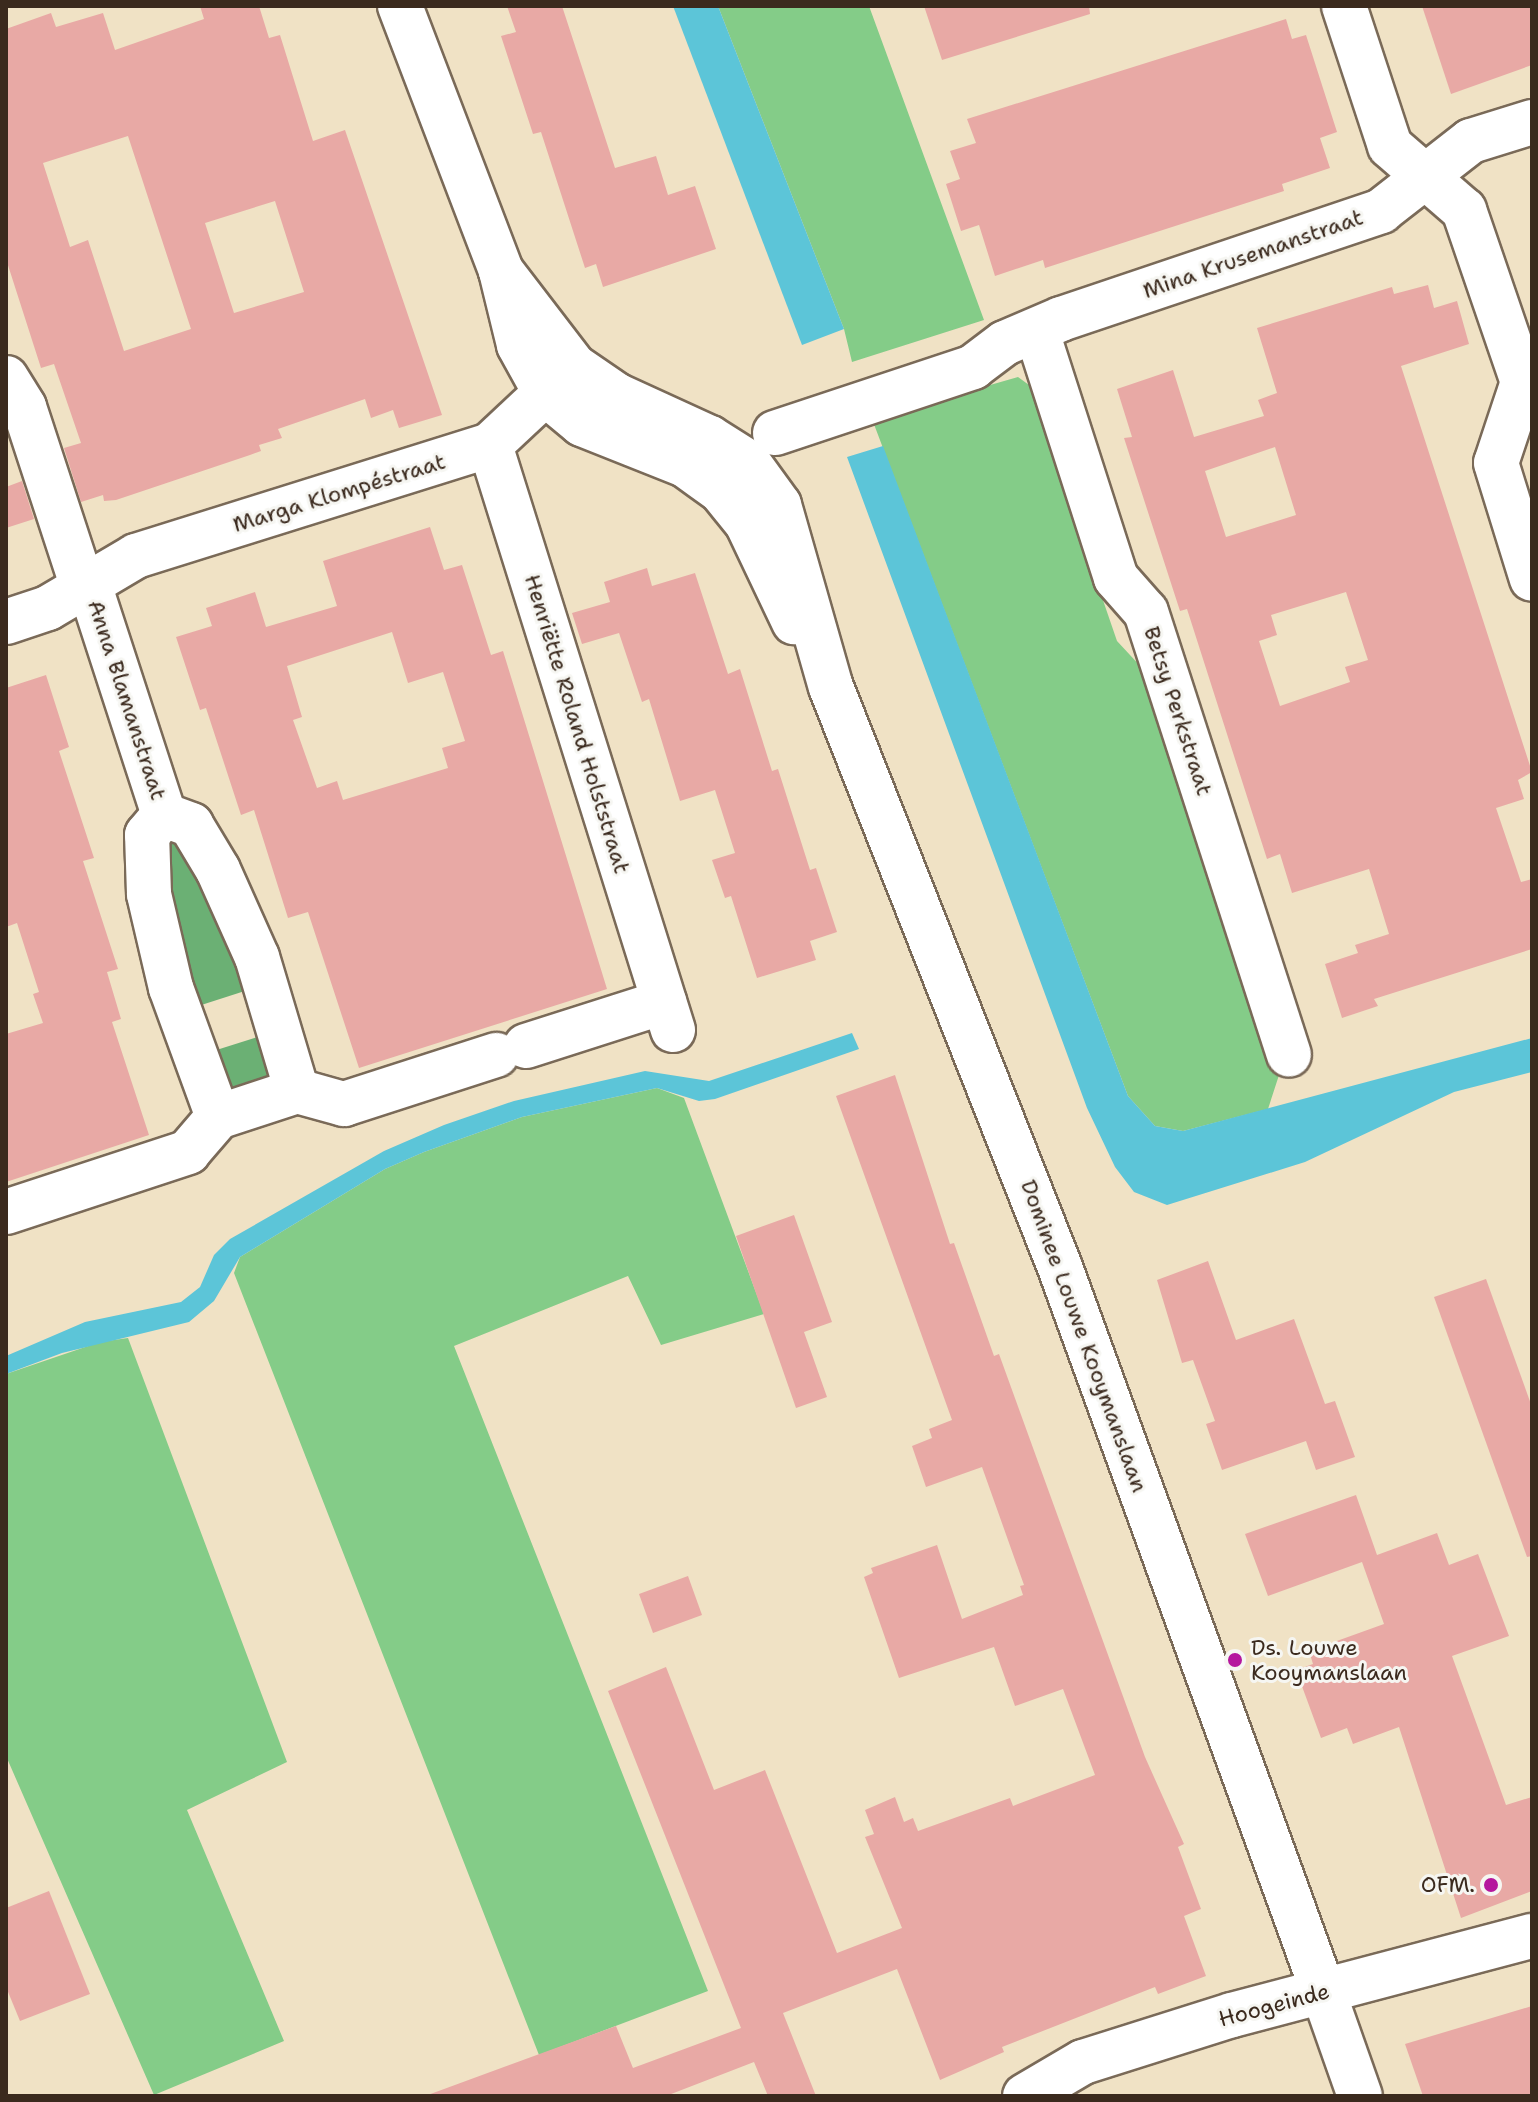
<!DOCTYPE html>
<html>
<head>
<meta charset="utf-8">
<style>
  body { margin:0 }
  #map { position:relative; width:1538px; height:2102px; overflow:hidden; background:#f0e2c5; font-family:"Shantell Sans",sans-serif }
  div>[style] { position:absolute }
  .green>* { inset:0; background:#84cc88 }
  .forest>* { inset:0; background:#6bb074 }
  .water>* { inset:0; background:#5cc5d8 }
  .building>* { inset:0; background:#e8a9a5 }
  .roads { filter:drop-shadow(2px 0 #7a6a58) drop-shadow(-2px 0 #7a6a58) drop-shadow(0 2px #7a6a58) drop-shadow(0 -2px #7a6a58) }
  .minor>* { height:44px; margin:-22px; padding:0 22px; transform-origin:22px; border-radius:22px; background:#fff }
  .major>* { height:44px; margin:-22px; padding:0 22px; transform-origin:22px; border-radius:22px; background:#fff }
  .dots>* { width:22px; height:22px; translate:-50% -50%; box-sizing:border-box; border:4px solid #f6f6f2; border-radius:50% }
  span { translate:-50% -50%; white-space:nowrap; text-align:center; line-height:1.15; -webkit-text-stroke:6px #f6f6f2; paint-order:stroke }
  .street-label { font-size:22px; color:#3b2a1e }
  .poi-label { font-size:22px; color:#3b2a1e }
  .left { translate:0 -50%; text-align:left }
  .right { translate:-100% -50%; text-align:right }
  .frame { position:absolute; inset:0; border:8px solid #3b2a1e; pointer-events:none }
</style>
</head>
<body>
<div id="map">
  <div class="green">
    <div style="clip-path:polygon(718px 6px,869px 6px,984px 320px,852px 362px,844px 329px)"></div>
    <div style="clip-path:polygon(1018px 377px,1029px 385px,1117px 641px,1143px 669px,1280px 1072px,1268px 1109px,1183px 1131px,1155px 1126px,1128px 1096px,872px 419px)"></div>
    <div style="clip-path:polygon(657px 1088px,684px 1098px,764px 1314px,661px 1345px,628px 1276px,454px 1346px,708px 1991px,539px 2055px,234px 1273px,240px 1257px,385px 1169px,424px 1152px,522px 1117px)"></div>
    <div style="clip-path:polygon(128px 1338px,287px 1762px,187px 1810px,284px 2041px,154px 2095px,6px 1756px,6px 1374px,100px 1342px)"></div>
  </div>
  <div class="forest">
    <div style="clip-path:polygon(170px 838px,180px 838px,251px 989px,192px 1008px,157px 846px)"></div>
    <div style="clip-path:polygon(267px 1034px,277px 1079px,235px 1097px,207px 1053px)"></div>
  </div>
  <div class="water">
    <div style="clip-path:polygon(673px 6px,718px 6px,844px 329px,802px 345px)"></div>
    <div style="clip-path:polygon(883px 446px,1128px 1096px,1155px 1126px,1183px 1131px,1532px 1038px,1532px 1072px,1454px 1092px,1305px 1162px,1167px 1205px,1134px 1192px,1115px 1167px,1087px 1108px,847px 457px)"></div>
    <div style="clip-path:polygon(852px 1033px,859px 1049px,715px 1099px,699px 1101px,657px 1088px,522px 1117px,424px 1152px,385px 1169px,240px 1257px,214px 1301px,189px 1322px,62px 1353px,6px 1374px,6px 1356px,85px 1322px,181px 1302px,200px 1287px,214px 1255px,230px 1239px,384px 1151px,444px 1125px,514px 1101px,645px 1071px,709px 1081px)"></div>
  </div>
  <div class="building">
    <div style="clip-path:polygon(evenodd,200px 6px,259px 6px,269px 38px,280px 35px,313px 141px,345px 130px,442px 415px,399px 428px,393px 410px,371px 418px,365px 399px,278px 429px,282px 438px,259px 445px,261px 451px,250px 455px,116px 500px,104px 501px,103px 495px,81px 502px,64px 448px,81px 443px,54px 364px,41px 368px,6px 259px,6px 29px,51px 13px,56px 27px,103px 13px,115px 50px,204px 19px,200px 6px,128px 136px,191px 329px,124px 351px,88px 240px,70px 247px,43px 163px,128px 136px,200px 6px,275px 201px,304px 292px,234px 313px,205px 223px,275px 201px)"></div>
    <div style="clip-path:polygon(507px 6px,562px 6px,615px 168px,656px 156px,668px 195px,695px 186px,716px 249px,603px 287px,596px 264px,585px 268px,541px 132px,533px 134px,501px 36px,516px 32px)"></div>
    <div style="clip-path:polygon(924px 6px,1089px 6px,1090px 14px,942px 60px)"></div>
    <div style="clip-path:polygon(1422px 6px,1532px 6px,1532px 65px,1451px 94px)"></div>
    <div style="clip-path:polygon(1286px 19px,1292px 39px,1306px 35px,1337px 132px,1320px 138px,1330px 168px,1282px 184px,1284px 191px,1045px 268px,1043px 260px,995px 276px,979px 225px,961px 231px,946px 184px,960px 179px,950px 151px,976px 143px,967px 119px)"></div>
    <div style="clip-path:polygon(evenodd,1428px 285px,1434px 308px,1457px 301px,1469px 344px,1401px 366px,1532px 772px,1518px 780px,1524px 799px,1496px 808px,1521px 882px,1532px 879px,1532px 949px,1374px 999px,1378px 1006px,1342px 1018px,1325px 964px,1358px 953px,1355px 945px,1389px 934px,1369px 869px,1292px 893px,1280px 854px,1267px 859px,1187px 609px,1180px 611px,1124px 438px,1132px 437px,1117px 389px,1173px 370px,1194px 437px,1264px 416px,1258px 400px,1277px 393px,1257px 328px,1392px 287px,1394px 294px,1428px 285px,1275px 447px,1296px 515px,1226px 537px,1205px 471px,1275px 447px,1428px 285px,1346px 592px,1368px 660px,1345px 667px,1350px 682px,1280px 706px,1259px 641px,1277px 635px,1271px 615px,1346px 592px)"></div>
    <div style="clip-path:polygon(22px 481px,34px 519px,6px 528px,6px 487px)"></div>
    <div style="clip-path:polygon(evenodd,430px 527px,444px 570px,462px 565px,491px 655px,503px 651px,607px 989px,359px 1068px,308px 912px,288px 918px,254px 810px,241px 815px,206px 708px,200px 710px,176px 637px,212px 626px,206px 608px,255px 592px,266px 627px,337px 606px,323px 561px,430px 527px,392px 632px,408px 683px,443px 672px,465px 741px,442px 748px,448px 768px,343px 800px,337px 781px,317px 788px,293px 720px,302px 717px,287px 666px,392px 632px)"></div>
    <div style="clip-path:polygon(647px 568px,652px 586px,695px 573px,728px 674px,740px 669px,772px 771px,778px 769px,810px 870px,816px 868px,837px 932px,810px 941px,816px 960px,757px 978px,731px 896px,725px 898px,712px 860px,735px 853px,715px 790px,680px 801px,649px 699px,642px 702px,619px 633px,582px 644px,572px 613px,610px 602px,604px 582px)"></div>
    <div style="clip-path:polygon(46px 675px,69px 747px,59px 751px,94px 858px,83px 861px,118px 969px,107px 972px,121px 1019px,112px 1022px,149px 1135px,6px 1182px,6px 1034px,43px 1023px,33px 994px,39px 992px,17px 923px,6px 927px,6px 688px)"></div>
    <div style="clip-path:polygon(895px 1075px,950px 1244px,954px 1243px,994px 1356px,999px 1354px,1145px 1757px,1184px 1844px,1178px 1847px,1201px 1909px,1184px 1916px,1206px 1976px,1158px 1994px,1155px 1987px,1002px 2047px,1004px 2052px,940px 2080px,897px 1969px,783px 2013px,816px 2096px,768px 2096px,754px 2062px,666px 2096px,425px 2096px,616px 2026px,633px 2068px,741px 2028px,608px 1691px,666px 1667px,714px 1790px,765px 1770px,837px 1953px,902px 1928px,865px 1837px,874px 1834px,865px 1810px,895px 1797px,904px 1822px,913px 1818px,918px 1831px,1010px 1798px,1013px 1806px,1095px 1775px,1063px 1689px,1015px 1706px,994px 1647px,899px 1678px,864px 1577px,873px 1573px,871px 1568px,937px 1545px,962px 1619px,1023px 1595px,1020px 1586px,1024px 1585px,982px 1467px,926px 1487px,912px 1446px,932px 1438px,929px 1429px,952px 1420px,836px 1096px)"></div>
    <div style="clip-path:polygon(794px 1215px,832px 1322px,804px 1332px,827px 1397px,796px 1408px,736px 1236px)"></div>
    <div style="clip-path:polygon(1208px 1261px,1236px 1340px,1294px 1319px,1325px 1404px,1335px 1401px,1355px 1457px,1316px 1470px,1306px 1441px,1222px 1470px,1206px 1424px,1215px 1421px,1193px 1360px,1182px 1363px,1157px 1280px)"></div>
    <div style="clip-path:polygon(1486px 1279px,1532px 1407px,1532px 1556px,1527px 1557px,1434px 1297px)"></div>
    <div style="clip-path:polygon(1356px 1495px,1377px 1555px,1437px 1533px,1449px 1565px,1478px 1554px,1509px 1636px,1452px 1656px,1506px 1805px,1532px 1797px,1532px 1891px,1461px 1918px,1399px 1727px,1353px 1744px,1347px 1728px,1321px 1738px,1296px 1670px,1313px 1664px,1309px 1651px,1384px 1624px,1362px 1562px,1268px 1596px,1245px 1534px)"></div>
    <div style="clip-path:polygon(688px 1576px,702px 1615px,653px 1633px,639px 1594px)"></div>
    <div style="clip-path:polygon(49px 1891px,90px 1994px,20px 2021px,6px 1987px,6px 1908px)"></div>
    <div style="clip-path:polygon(1532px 2006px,1532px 2096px,1423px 2096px,1405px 2044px)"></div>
  </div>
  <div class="roads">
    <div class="minor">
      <div style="left:400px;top:6px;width:284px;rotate:69.1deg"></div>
      <div style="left:501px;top:271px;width:76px;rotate:76.3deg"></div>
      <div style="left:519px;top:345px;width:56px;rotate:61.1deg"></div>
      <div style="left:546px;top:394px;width:47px;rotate:39.8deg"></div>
      <div style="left:582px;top:424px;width:111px;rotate:21.7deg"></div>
      <div style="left:685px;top:465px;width:44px;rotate:35.8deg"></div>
      <div style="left:721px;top:491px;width:41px;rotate:50.9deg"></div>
      <div style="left:747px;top:523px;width:110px;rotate:64.6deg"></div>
      <div style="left:1344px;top:6px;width:147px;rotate:71.8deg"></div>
      <div style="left:1390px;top:146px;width:98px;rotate:40.9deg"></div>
      <div style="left:1464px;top:210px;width:182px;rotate:71.1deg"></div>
      <div style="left:1523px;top:382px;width:85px;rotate:108.4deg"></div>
      <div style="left:1496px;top:463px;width:121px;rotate:72.8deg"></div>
      <div style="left:501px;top:271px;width:120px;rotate:52.5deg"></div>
      <div style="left:574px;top:366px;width:51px;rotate:34.6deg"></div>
      <div style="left:616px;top:395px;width:103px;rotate:24.6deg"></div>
      <div style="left:710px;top:438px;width:45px;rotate:32.3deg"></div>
      <div style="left:748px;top:462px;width:53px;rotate:54.2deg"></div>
      <div style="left:779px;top:505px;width:189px;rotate:74.1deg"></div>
      <div style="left:831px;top:687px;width:627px;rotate:68.47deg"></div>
      <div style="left:1061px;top:1270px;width:767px;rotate:70.03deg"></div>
      <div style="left:1037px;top:332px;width:258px;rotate:72.2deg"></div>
      <div style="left:1116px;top:578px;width:45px;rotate:48.6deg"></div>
      <div style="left:1146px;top:612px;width:465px;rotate:72.1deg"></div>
      <div style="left:6px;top:378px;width:34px;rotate:58deg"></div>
      <div style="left:24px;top:407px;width:190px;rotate:71.9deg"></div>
      <div style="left:775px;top:433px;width:209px;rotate:-18.4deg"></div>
      <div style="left:973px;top:367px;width:40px;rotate:-37deg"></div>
      <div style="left:1005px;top:343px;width:61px;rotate:-23.2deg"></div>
      <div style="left:1061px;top:319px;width:338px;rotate:-18.6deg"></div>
      <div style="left:1381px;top:211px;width:114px;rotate:-37.9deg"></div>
      <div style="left:1471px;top:141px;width:64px;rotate:-17.3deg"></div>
      <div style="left:490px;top:445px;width:613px;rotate:72.63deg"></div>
      <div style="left:89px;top:584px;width:243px;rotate:72deg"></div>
      <div style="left:164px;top:815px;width:29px;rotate:20deg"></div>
      <div style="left:191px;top:825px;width:52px;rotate:59deg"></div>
      <div style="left:218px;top:870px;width:95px;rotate:65.9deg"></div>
      <div style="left:257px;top:957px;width:140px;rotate:73.4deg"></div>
      <div style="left:297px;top:1091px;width:83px;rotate:161.8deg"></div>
      <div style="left:218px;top:1117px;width:137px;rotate:-110deg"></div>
      <div style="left:171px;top:988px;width:97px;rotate:-103.2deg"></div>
      <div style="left:149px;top:894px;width:59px;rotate:-91.9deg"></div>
      <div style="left:147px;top:835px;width:26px;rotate:-50deg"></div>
      <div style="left:6px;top:622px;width:44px;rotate:-18.4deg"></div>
      <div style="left:48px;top:608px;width:102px;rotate:-30.6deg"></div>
      <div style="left:136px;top:556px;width:371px;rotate:-17.4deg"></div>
      <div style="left:490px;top:445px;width:104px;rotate:-43.1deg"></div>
      <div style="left:526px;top:1046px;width:145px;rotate:-17.7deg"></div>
      <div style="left:297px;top:1091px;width:49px;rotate:15.5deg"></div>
      <div style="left:344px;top:1104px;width:160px;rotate:-17.9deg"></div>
      <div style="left:6px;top:1212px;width:192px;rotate:-18.2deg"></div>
      <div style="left:188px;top:1152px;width:46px;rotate:-49.4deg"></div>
    </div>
    <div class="major">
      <div style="left:1323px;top:1991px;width:111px;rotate:70.6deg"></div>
      <div style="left:1025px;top:2096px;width:67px;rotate:-30.4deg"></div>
      <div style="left:1083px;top:2062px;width:156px;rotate:-17.5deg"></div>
      <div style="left:1232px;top:2015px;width:310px;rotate:-14.8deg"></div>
    </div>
  </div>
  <div class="dots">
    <div style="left:1235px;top:1660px;background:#b5179e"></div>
    <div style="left:1491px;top:1885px;background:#b5179e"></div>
  </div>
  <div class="street-label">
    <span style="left:1253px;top:254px;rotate:-19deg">Mina Krusemanstraat</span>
    <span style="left:339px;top:493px;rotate:-17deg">Marga Klompéstraat</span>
    <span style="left:127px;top:700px;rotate:72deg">Anna Blamanstraat</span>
    <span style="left:1178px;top:711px;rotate:72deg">Betsy Perkstraat</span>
    <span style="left:577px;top:724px;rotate:73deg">Henriëtte Roland Holststraat</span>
    <span style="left:1084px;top:1336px;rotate:70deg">Dominee Louwe Kooymanslaan</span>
    <span style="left:1274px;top:2005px;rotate:-15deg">Hoogeinde</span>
  </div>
  <div class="poi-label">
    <span class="left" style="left:1251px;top:1660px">Ds. Louwe<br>Kooymanslaan</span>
    <span class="right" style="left:1475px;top:1885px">OFM.</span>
  </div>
  <div class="frame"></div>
</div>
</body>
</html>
